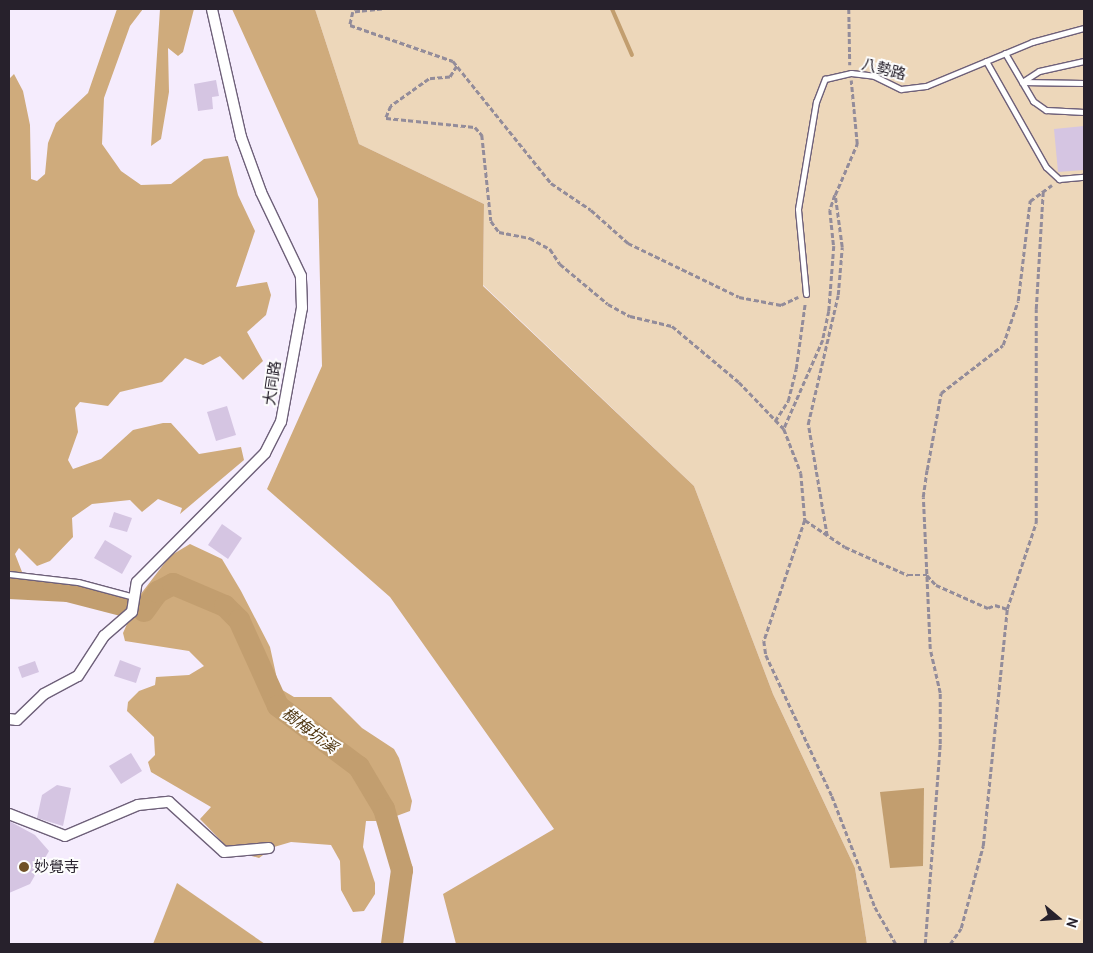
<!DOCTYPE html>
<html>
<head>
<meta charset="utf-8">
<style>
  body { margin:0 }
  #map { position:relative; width:1093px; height:953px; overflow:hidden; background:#f5ecfd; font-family:"PT Sans","Noto Sans TC",sans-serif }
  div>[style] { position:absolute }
  .green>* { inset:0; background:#edd7ba }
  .forest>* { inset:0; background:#cfab7c }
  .water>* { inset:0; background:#c29e6f }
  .stream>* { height:4px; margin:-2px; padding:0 2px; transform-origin:2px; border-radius:2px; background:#c29e6f }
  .river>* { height:22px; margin:-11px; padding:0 11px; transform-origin:11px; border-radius:11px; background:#c29e6f }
  .building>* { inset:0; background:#d5c5e2 }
  .path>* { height:2.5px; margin-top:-1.25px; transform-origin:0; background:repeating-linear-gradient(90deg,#938c9a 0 5px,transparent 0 7.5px) }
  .roads { filter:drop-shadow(1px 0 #6e6079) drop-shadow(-1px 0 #6e6079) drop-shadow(0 1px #6e6079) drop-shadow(0 -1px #6e6079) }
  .service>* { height:5px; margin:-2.5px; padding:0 2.5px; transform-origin:2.5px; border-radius:2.5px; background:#fff }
  .minor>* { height:10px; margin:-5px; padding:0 5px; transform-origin:5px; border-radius:5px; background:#fff }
  .dots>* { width:14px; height:14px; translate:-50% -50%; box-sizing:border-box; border:2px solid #fdfdfd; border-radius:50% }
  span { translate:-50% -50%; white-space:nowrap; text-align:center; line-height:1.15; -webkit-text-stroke:4px #fdfdfd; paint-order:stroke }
  .street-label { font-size:15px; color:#27212c }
  .poi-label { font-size:15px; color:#27212c }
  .left { translate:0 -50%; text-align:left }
  .water-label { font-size:16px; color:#4f3610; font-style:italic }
  .frame { position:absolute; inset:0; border:10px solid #27212c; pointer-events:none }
  .north { position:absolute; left:1033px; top:893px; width:50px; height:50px; -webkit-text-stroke:4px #fdfdfd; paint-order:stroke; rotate:108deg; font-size:14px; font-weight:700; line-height:20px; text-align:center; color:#27212c }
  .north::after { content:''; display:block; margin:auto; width:18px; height:22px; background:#27212c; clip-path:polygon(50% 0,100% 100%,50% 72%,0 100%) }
</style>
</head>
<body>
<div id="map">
  <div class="green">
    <div style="clip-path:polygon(315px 9px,1084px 9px,1084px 944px,867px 944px,855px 868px,773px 694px,694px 486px,483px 285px,484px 204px,359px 144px)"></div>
  </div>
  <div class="forest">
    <div style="clip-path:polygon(117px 9px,143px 9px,130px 26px,104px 98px,102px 144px,121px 171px,141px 185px,171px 184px,204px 159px,228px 156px,238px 195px,255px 231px,236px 287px,267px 282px,271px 295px,266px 315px,247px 332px,263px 361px,243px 380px,220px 356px,203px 365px,185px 358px,162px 382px,120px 392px,108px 406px,80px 402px,75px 408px,78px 432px,68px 460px,73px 469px,101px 459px,133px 430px,163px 423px,171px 423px,199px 454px,241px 447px,244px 460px,180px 514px,182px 508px,158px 499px,142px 512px,130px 500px,92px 504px,72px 518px,73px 537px,50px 561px,37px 566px,19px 548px,15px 554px,24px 577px,18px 578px,9px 575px,9px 79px,14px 74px,23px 91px,30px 125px,31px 179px,37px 181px,45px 174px,48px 143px,56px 123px,88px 93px)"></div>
    <div style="clip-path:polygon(160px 9px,194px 9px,183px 52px,178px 56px,168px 48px,169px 92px,161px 139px,151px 146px)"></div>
    <div style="clip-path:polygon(232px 9px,315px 9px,359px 144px,484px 204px,483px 286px,694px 486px,773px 694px,855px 868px,867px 944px,456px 944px,443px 894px,554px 829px,390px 597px,267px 489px,322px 366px,318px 199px)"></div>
    <div style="clip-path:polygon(190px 544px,222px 559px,241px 591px,270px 647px,279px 688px,294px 697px,331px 697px,362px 728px,394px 749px,399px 758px,412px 801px,410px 811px,383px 821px,366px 821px,363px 847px,375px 883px,375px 894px,364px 911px,353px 912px,341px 890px,340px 861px,331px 845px,291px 842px,274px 847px,259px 858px,230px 850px,200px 819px,211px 807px,151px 772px,148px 762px,155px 755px,154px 737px,127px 711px,128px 702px,139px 691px,155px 685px,156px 677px,189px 675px,204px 666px,189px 651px,125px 641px,123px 633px,140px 595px,170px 556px)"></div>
    <div style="clip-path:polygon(177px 883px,265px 944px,153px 944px)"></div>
  </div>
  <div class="water">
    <div style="clip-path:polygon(924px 788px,923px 866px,890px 868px,880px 792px)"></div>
  </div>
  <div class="stream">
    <div style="left:612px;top:9px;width:50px;rotate:66.5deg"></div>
  </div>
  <div class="river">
    <div style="left:9px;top:588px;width:59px;rotate:2.9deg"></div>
    <div style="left:68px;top:591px;width:56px;rotate:14.5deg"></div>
    <div style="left:144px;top:611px;width:24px;rotate:-54deg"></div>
    <div style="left:158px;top:592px;width:17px;rotate:-28deg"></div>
    <div style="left:173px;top:584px;width:56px;rotate:22.9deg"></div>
    <div style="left:225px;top:606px;width:20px;rotate:45deg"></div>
    <div style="left:239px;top:620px;width:94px;rotate:65.6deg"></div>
    <div style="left:278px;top:706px;width:101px;rotate:37deg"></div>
    <div style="left:359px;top:767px;width:49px;rotate:59.2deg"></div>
    <div style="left:384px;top:809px;width:64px;rotate:73.6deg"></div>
    <div style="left:402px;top:870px;width:75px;rotate:97.7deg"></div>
  </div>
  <div class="building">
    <div style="clip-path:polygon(216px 80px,219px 96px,212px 97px,213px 109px,198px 111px,194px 84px)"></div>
    <div style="clip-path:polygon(1084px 126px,1084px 170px,1058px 172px,1054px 129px)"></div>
    <div style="clip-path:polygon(227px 406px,236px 435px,216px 441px,207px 412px)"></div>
    <div style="clip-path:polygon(114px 512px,132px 518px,127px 532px,109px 527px)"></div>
    <div style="clip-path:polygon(222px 524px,242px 538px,228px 559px,208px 545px)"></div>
    <div style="clip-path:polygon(105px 540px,132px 556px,122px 574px,94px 558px)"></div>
    <div style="clip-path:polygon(120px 660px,141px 668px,136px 683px,114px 676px)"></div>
    <div style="clip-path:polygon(35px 661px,39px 672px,22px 678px,18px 667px)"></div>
    <div style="clip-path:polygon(131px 753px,142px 771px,121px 784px,109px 766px)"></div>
    <div style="clip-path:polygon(57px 785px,71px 788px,63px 826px,37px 818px,42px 795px)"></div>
    <div style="clip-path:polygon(9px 821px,35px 835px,49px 851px,30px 884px,9px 893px)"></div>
  </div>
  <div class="path">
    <div style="left:382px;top:9px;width:29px;rotate:174deg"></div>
    <div style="left:353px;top:12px;width:13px;rotate:103deg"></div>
    <div style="left:350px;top:25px;width:109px;rotate:19.3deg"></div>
    <div style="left:453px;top:61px;width:156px;rotate:51.2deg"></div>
    <div style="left:551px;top:183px;width:48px;rotate:34deg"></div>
    <div style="left:591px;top:210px;width:50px;rotate:41.7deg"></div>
    <div style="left:628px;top:243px;width:123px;rotate:25.9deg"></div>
    <div style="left:739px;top:297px;width:43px;rotate:10.8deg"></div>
    <div style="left:781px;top:305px;width:19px;rotate:-25deg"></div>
    <div style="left:849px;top:9px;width:56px;rotate:89deg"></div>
    <div style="left:457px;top:66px;width:13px;rotate:122deg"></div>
    <div style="left:450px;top:77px;width:21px;rotate:175deg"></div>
    <div style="left:429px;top:79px;width:47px;rotate:144.6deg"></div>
    <div style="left:391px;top:106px;width:13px;rotate:113deg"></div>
    <div style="left:386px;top:118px;width:89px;rotate:5.8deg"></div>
    <div style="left:475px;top:127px;width:11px;rotate:49deg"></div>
    <div style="left:482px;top:135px;width:86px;rotate:84deg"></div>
    <div style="left:491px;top:221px;width:14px;rotate:54deg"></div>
    <div style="left:499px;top:232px;width:32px;rotate:11deg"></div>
    <div style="left:530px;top:238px;width:23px;rotate:29deg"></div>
    <div style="left:550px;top:249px;width:18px;rotate:56deg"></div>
    <div style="left:560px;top:264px;width:62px;rotate:39.8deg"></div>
    <div style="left:608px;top:304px;width:25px;rotate:29deg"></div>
    <div style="left:630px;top:316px;width:43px;rotate:13.4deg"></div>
    <div style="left:672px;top:326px;width:87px;rotate:39.9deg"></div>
    <div style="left:739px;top:382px;width:65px;rotate:46.2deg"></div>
    <div style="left:835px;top:195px;width:16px;rotate:108deg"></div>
    <div style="left:830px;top:210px;width:36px;rotate:84deg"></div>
    <div style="left:834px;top:246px;width:65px;rotate:94.4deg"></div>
    <div style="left:829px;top:311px;width:30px;rotate:102deg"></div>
    <div style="left:823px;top:340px;width:97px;rotate:113.7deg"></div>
    <div style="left:784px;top:429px;width:47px;rotate:68.9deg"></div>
    <div style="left:801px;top:473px;width:47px;rotate:85.1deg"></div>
    <div style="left:805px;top:520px;width:128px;rotate:108.7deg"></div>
    <div style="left:764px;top:641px;width:14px;rotate:82deg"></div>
    <div style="left:766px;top:655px;width:156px;rotate:64.9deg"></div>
    <div style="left:832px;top:796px;width:119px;rotate:68.8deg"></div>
    <div style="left:875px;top:907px;width:43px;rotate:60.4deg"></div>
    <div style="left:775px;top:421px;width:24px;rotate:-57deg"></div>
    <div style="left:788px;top:401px;width:33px;rotate:-76deg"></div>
    <div style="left:796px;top:369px;width:67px;rotate:-82.2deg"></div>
    <div style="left:805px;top:520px;width:48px;rotate:34deg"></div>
    <div style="left:845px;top:547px;width:69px;rotate:24deg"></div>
    <div style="left:908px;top:575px;width:19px"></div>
    <div style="left:927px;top:575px;width:13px;rotate:48deg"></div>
    <div style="left:936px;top:585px;width:57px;rotate:23.9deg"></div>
    <div style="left:988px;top:608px;width:8px;rotate:-23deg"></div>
    <div style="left:995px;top:605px;width:13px;rotate:18deg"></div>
    <div style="left:827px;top:536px;width:114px;rotate:-99.6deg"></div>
    <div style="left:808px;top:424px;width:132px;rotate:-76.9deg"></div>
    <div style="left:838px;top:295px;width:48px;rotate:-85.2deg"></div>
    <div style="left:842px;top:247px;width:52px;rotate:-97.7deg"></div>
    <div style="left:835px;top:195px;width:56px;rotate:-66.7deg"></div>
    <div style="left:857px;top:144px;width:64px;rotate:-95.4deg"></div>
    <div style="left:925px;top:944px;width:201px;rotate:-85.7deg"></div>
    <div style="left:940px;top:744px;width:51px;rotate:-90deg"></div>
    <div style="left:940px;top:693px;width:45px;rotate:-102.8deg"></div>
    <div style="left:930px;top:649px;width:152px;rotate:-92.6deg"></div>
    <div style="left:923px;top:497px;width:27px;rotate:-82deg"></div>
    <div style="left:927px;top:470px;width:78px;rotate:-79.7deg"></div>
    <div style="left:941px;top:393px;width:78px;rotate:-37.7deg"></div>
    <div style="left:1003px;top:345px;width:46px;rotate:-71.2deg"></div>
    <div style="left:1018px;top:301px;width:101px;rotate:-83.2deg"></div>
    <div style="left:1030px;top:201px;width:27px;rotate:-36deg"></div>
    <div style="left:950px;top:944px;width:19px;rotate:-55deg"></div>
    <div style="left:961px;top:928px;width:85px;rotate:-75deg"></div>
    <div style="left:983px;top:846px;width:238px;rotate:-84.2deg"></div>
    <div style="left:1007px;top:609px;width:91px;rotate:-71.4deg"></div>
    <div style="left:1036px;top:523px;width:214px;rotate:-90deg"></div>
    <div style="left:1036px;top:309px;width:117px;rotate:-86.6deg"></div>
  </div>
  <div class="roads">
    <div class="service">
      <div style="left:1005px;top:53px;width:56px;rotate:59.7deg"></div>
      <div style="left:1033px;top:101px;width:16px;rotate:35deg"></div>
      <div style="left:1046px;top:110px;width:38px;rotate:3deg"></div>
      <div style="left:986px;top:61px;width:122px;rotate:60.5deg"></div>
      <div style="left:1046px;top:167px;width:18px;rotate:43deg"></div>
      <div style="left:1059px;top:179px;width:25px;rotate:-5deg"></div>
      <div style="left:1022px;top:82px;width:20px;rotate:-33deg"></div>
      <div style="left:1039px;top:71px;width:46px;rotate:-12.5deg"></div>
      <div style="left:1022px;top:82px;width:62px;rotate:0.9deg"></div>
      <div style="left:806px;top:294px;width:85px;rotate:-95.4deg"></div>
      <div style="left:798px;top:209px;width:109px;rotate:-80.5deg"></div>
      <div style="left:816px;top:102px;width:25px;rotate:-69deg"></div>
      <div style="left:825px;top:79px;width:27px;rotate:-13deg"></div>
      <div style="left:851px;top:73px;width:23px;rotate:7deg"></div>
      <div style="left:874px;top:76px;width:30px;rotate:26deg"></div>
      <div style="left:901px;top:89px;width:25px;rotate:-7deg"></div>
      <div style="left:926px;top:86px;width:115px;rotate:-22.5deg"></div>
      <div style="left:1032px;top:42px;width:54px;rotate:-15.1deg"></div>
      <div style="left:9px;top:574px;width:69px;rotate:6.6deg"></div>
      <div style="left:78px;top:582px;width:58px;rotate:15deg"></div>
    </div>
    <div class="minor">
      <div style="left:9px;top:719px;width:8px;rotate:7deg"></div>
      <div style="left:17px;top:720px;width:37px;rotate:-44deg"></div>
      <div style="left:44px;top:694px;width:38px;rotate:-28deg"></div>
      <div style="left:78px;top:676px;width:48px;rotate:-57deg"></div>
      <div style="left:104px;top:636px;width:37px;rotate:-41deg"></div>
      <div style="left:132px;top:612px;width:30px;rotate:-81deg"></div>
      <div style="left:137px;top:582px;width:182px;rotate:-45.2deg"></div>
      <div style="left:265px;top:453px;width:35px;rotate:-63deg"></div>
      <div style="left:281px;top:422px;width:116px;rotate:-79.6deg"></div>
      <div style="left:302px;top:308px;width:32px;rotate:-92deg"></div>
      <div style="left:301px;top:276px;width:93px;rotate:-115.5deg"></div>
      <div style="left:261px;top:192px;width:59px;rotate:-110deg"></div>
      <div style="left:241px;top:137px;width:131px;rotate:-102.8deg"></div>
      <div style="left:9px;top:814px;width:60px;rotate:21.4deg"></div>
      <div style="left:65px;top:836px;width:79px;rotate:-23deg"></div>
      <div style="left:138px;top:805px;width:31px;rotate:-6deg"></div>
      <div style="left:169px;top:802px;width:74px;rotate:42.3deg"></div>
      <div style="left:224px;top:852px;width:45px;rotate:-5.1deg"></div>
    </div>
  </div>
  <div class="dots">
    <div style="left:24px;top:867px;background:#705126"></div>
  </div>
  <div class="street-label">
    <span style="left:884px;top:69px;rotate:14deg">八勢路</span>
    <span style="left:272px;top:383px;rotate:-82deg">大同路</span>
  </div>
  <div class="poi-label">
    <span class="left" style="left:34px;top:867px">妙覺寺</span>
  </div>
  <div class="water-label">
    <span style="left:310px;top:730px;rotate:37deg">樹梅坑溪</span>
  </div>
  <div class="frame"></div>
  <div class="north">N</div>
</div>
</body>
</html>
